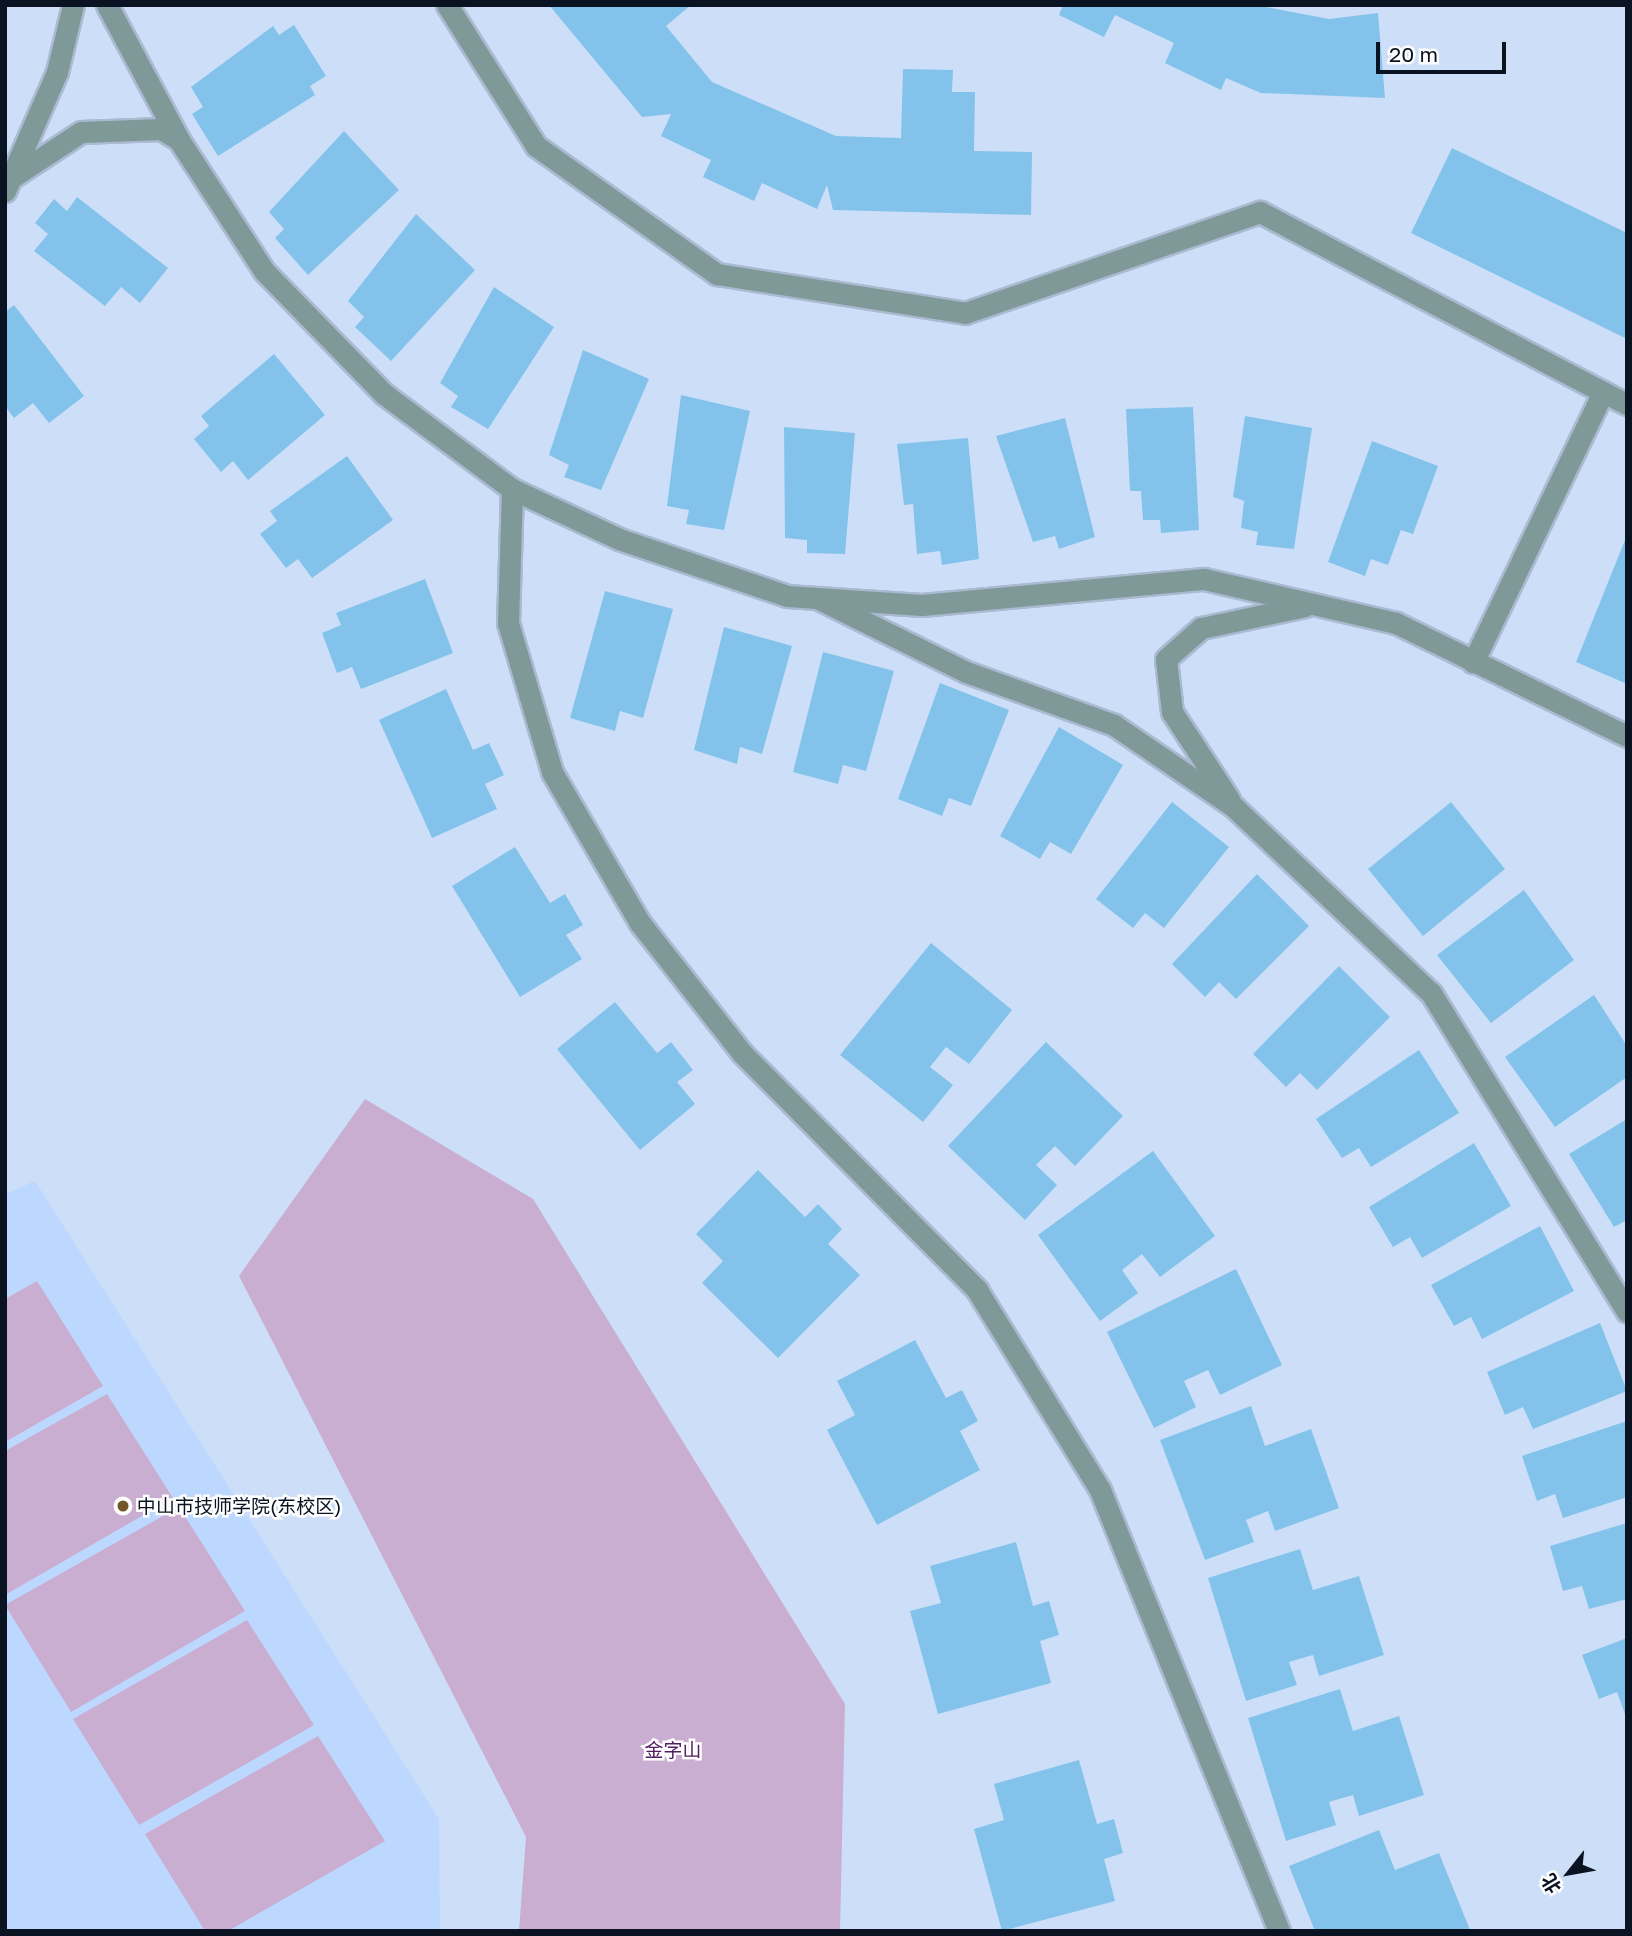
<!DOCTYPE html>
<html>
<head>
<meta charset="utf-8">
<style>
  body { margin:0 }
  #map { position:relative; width:1632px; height:1936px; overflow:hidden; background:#cddff8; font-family:"Golos Text","Noto Sans SC",sans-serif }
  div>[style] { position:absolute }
  .built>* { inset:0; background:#bdd8fe }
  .green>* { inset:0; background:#c9aed2 }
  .building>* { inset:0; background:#83c3eb }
  .roads { filter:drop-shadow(2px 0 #aabad1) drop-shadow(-2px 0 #aabad1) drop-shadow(0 2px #aabad1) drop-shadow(0 -2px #aabad1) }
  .minor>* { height:21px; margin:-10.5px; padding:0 10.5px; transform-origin:10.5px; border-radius:10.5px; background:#7f9999 }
  .dots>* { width:19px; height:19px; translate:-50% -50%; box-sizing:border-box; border:4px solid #fefefe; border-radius:50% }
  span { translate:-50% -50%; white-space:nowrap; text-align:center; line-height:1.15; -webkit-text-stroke:5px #fefefe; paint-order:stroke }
  .poi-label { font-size:19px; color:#091321 }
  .left { translate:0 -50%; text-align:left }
  .park-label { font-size:19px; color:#502060 }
  .frame { position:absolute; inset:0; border:7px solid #091321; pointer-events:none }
  .north { position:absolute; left:1534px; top:1838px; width:70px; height:70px; -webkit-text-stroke:5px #fefefe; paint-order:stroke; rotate:239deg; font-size:19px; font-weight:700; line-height:28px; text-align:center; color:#091321 }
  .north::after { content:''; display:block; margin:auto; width:24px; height:32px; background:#091321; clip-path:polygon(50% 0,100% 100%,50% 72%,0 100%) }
  .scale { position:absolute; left:1376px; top:42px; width:130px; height:32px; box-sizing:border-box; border:4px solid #091321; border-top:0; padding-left:9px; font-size:21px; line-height:24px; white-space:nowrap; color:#091321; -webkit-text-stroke:5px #fefefe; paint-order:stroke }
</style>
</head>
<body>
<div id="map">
  <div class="built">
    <div style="clip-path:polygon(35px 1181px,439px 1819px,440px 1931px,5px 1931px,5px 1194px)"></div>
  </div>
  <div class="green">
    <div style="clip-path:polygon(365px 1099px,533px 1199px,845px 1704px,840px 1931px,519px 1931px,526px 1837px,239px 1276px)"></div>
    <div style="clip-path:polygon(37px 1281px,103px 1386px,5px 1442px,5px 1299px)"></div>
    <div style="clip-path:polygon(107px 1394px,173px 1498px,5px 1595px,5px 1451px)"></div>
    <div style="clip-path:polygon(179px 1507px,245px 1611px,71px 1712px,5px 1605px)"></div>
    <div style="clip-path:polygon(247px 1620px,314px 1725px,139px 1825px,73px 1719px)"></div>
    <div style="clip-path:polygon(318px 1736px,385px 1841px,228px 1931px,205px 1931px,145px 1834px)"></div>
  </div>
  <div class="building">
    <div style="clip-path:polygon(549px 5px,691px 5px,666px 26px,712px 82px,836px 136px,901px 138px,903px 69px,953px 70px,952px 92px,975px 92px,974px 151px,1032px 152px,1031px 215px,833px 210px,827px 185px,817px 209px,762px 183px,754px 201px,703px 177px,711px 160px,661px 136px,671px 114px,642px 117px)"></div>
    <div style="clip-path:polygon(1063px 5px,1256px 5px,1329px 19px,1378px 13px,1385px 98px,1261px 93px,1226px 78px,1221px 90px,1165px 63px,1174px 43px,1115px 15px,1104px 37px,1059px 15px)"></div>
    <div style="clip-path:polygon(294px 25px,326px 76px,310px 86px,315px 95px,218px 156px,192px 114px,203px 107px,191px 87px,273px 26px,279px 35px)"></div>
    <div style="clip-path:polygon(344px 131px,399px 190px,308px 275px,275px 238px,284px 229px,269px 212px)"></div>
    <div style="clip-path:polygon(1452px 148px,1627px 233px,1627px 339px,1411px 233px)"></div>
    <div style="clip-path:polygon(77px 197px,168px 268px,140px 303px,121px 287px,105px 306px,34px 251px,48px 234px,35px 223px,54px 199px,67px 211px)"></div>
    <div style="clip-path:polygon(416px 214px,475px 270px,391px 361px,355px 327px,364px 317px,348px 301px)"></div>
    <div style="clip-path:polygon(494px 287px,554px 327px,488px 429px,451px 407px,458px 396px,440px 383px)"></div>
    <div style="clip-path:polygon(14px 305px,84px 396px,49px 423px,33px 403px,14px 418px,5px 406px,5px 312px)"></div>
    <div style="clip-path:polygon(583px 350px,649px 379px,601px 490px,564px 477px,569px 465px,549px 455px)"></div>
    <div style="clip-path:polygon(274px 354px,325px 415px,248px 480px,233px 461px,221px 472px,194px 439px,209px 426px,201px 416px)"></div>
    <div style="clip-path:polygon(681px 395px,750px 411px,724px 530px,686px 524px,689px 510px,667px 506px)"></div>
    <div style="clip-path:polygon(1193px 407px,1199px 530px,1161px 533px,1160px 520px,1143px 520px,1141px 491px,1130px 491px,1126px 409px)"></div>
    <div style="clip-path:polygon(1245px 416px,1312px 428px,1294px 549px,1256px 545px,1258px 532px,1241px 528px,1244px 501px,1233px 497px)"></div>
    <div style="clip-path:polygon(1065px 418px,1095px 537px,1059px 549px,1055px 536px,1033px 542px,996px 436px)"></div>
    <div style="clip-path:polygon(784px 427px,855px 433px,845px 554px,807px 553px,807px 540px,785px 538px)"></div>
    <div style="clip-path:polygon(968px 438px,979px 559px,942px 565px,940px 551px,917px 554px,913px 504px,904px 505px,897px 444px)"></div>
    <div style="clip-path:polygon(1372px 441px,1438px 466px,1413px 534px,1401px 530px,1388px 565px,1371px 559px,1365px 576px,1328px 562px)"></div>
    <div style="clip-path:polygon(347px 456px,393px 520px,312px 578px,298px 559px,286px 568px,260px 534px,277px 521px,270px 511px)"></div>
    <div style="clip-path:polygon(1627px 535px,1627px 684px,1576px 662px)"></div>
    <div style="clip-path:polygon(425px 579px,453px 653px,361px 689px,352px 667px,337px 673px,322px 633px,341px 625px,336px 613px)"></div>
    <div style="clip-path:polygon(605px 591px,673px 609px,643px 718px,620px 711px,615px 731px,570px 718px)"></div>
    <div style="clip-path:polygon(724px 627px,792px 646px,762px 754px,740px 747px,737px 764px,694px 750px)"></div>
    <div style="clip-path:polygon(823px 652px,894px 671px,866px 771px,843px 765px,838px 784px,793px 772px)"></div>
    <div style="clip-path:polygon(940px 683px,1009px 710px,971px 806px,949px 798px,942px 816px,898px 799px)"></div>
    <div style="clip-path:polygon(446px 689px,473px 750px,489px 743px,504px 775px,485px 784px,497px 809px,432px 838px,379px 720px)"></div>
    <div style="clip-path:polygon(1059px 727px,1123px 765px,1071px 854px,1050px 842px,1040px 859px,1000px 836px)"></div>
    <div style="clip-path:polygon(1172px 802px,1229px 847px,1164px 928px,1145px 913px,1133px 928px,1096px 899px)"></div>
    <div style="clip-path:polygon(1451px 802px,1505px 869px,1423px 936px,1368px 869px)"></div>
    <div style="clip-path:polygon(515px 847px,550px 903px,565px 894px,583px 925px,566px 935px,582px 959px,520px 997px,452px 886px)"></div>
    <div style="clip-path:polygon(1257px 874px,1309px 926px,1236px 999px,1219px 982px,1205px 997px,1172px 964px)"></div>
    <div style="clip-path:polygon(1524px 890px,1574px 960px,1491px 1023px,1437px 955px)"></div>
    <div style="clip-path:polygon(931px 943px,1012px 1010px,969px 1064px,946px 1047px,930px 1067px,953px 1085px,923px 1122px,840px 1055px)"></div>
    <div style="clip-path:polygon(1339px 966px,1390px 1017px,1317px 1090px,1300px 1073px,1286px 1087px,1253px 1054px)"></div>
    <div style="clip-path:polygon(1594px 995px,1627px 1046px,1627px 1077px,1555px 1127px,1505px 1057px)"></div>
    <div style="clip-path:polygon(615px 1002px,657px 1053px,671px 1042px,693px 1070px,677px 1082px,695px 1104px,640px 1150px,557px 1049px)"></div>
    <div style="clip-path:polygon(1046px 1042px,1123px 1116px,1075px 1166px,1055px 1146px,1036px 1165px,1057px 1185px,1025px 1220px,948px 1146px)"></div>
    <div style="clip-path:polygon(1419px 1050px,1459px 1113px,1371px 1167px,1359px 1148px,1342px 1158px,1316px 1119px)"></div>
    <div style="clip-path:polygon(1627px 1119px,1627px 1220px,1614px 1227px,1569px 1154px)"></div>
    <div style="clip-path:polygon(1474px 1143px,1511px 1206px,1422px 1258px,1410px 1237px,1393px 1247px,1369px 1207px)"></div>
    <div style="clip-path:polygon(1153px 1151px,1215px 1236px,1160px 1277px,1142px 1254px,1122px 1270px,1138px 1293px,1100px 1321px,1038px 1235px)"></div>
    <div style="clip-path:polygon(758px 1170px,805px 1217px,818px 1204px,842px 1229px,828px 1244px,860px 1275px,778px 1358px,702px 1283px,723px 1261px,696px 1234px)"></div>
    <div style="clip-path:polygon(1540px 1226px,1574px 1291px,1482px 1339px,1471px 1317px,1454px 1326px,1431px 1285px)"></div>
    <div style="clip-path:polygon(1236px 1269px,1282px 1365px,1220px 1395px,1208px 1370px,1184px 1381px,1196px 1407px,1154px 1428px,1107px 1332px)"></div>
    <div style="clip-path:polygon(1600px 1323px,1627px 1391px,1533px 1429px,1523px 1407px,1505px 1415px,1487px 1372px)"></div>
    <div style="clip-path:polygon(915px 1340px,946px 1398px,962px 1390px,978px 1421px,960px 1431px,980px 1470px,877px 1525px,827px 1430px,855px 1415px,837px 1381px)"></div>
    <div style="clip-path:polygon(1251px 1406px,1265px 1446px,1311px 1429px,1339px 1508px,1275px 1531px,1268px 1511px,1246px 1520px,1254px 1542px,1205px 1560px,1160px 1440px)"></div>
    <div style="clip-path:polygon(1627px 1421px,1627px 1497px,1563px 1518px,1555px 1494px,1537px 1501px,1522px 1456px)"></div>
    <div style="clip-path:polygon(1627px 1523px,1627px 1599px,1589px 1609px,1582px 1586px,1563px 1591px,1550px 1546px)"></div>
    <div style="clip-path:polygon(1016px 1542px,1033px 1606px,1049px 1601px,1059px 1635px,1040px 1641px,1051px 1683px,938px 1714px,910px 1611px,941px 1603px,930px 1566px)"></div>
    <div style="clip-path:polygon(1300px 1549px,1313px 1590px,1359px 1576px,1384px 1655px,1319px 1676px,1313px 1655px,1289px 1662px,1297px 1685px,1246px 1701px,1208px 1578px)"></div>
    <div style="clip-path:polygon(1627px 1638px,1627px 1717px,1626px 1717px,1617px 1692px,1599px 1699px,1582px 1655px)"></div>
    <div style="clip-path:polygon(1340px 1689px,1353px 1731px,1399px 1716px,1424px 1795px,1359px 1816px,1353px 1795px,1329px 1802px,1336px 1825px,1286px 1841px,1248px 1718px)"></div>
    <div style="clip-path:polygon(1079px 1760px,1097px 1824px,1114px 1819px,1123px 1853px,1104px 1859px,1115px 1901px,1002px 1931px,974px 1829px,1004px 1820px,994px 1784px)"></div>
    <div style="clip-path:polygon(1379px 1830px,1395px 1870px,1439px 1853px,1470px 1930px,1315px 1931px,1289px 1866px)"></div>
  </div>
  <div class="roads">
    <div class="minor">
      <div style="left:107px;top:5px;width:151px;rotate:61.9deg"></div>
      <div style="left:447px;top:5px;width:167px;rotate:57.7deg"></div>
      <div style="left:536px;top:146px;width:222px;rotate:35.3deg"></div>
      <div style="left:717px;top:274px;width:251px;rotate:8.9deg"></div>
      <div style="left:965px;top:313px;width:312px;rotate:-18.9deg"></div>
      <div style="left:1260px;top:212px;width:387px;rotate:27.7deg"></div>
      <div style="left:1603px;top:392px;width:300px;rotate:115.7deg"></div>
      <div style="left:14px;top:176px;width:80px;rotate:-33.3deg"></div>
      <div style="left:81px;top:132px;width:80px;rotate:-2.1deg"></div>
      <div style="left:161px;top:129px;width:21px;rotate:31deg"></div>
      <div style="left:179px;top:140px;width:156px;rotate:57deg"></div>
      <div style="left:264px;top:271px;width:172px;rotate:45.7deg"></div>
      <div style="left:384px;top:394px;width:159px;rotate:36.6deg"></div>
      <div style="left:512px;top:489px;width:118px;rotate:25deg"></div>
      <div style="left:619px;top:539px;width:177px;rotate:18.7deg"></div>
      <div style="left:787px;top:596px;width:135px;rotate:3.8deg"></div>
      <div style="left:922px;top:605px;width:283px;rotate:-5.3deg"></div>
      <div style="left:1204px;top:579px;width:197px;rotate:12.9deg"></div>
      <div style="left:1396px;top:623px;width:257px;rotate:26.1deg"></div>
      <div style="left:5px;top:191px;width:130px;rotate:-66.4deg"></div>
      <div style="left:57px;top:72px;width:69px;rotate:-76.6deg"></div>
      <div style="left:1603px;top:392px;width:27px;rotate:27deg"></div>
      <div style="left:512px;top:489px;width:134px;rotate:91.7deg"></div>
      <div style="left:508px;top:623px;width:155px;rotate:73.5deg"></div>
      <div style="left:552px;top:772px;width:175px;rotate:59.8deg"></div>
      <div style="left:640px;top:923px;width:165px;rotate:51.9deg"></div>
      <div style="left:742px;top:1053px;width:334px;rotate:45.2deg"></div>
      <div style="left:977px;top:1290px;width:235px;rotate:58.4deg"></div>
      <div style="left:1100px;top:1490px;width:476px;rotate:67.9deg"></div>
      <div style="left:821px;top:600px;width:162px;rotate:26.4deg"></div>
      <div style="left:966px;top:672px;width:157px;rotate:19.7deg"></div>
      <div style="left:1114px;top:725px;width:145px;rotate:34.3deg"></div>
      <div style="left:1234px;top:807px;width:271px;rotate:43.4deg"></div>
      <div style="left:1431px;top:993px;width:374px;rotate:58.4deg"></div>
      <div style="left:1229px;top:799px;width:104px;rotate:-123.2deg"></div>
      <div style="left:1172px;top:712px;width:53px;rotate:-96.5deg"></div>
      <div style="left:1166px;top:659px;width:47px;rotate:-41.5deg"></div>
      <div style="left:1201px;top:628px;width:106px;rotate:-11.9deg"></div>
    </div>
  </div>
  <div class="dots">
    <div style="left:123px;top:1506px;background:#725629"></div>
  </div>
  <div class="poi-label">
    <span class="left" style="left:137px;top:1506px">中山市技师学院(东校区)</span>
  </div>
  <div class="park-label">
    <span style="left:673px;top:1750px">金字山</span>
  </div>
  <div class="frame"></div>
  <div class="north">北</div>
  <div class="scale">20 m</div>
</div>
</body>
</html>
